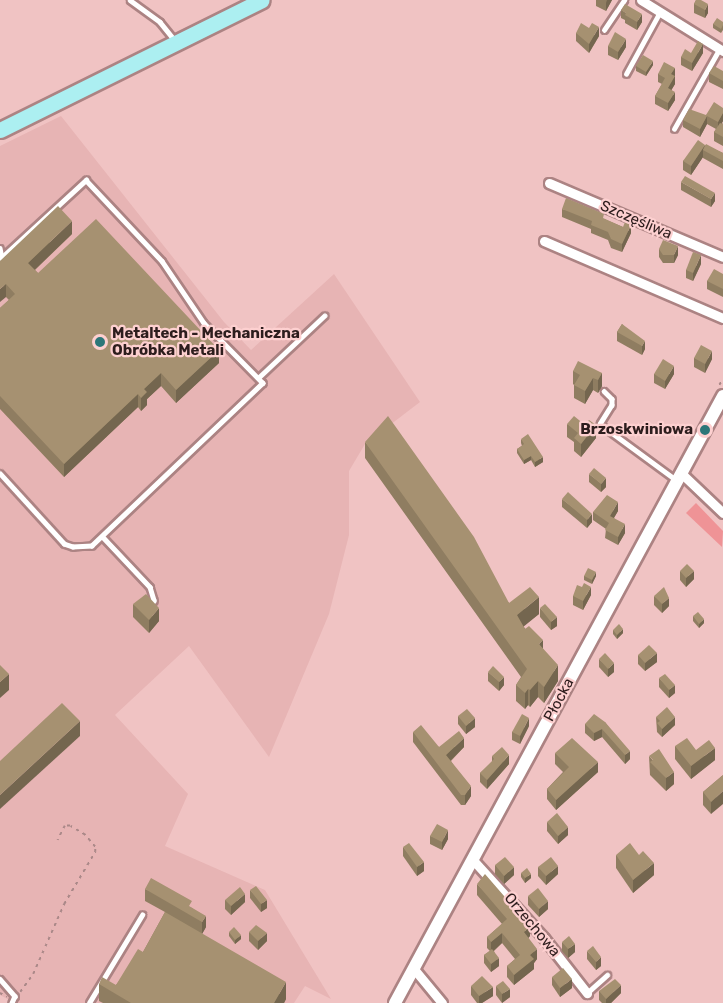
<!DOCTYPE html>
<html>
<head>
<meta charset="utf-8">
<style>
  body { margin:0 }
  #map { position:relative; width:723px; height:1003px; overflow:hidden; background:#f0c3c3; font-family:Rubik,sans-serif }
  div>[style] { position:absolute }
  .built>* { inset:0; background:#e7b4b4 }
  .green>* { inset:0; background:#ef9396 }
  .path>* { height:1.5px; margin-top:-0.75px; transform-origin:0; background:repeating-linear-gradient(90deg,#a88 0 3px,transparent 0 7.5px) }
  .roads { filter:drop-shadow(2px 0 #ac8383) drop-shadow(-2px 0 #ac8383) drop-shadow(0 2px #ac8383) drop-shadow(0 -2px #ac8383) }
  .service>* { height:4.5px; margin:-2.25px; padding:0 2.25px; transform-origin:2.25px; border-radius:2.25px; background:#fff }
  .minor>* { height:9px; margin:-4.5px; padding:0 4.5px; transform-origin:4.5px; border-radius:4.5px; background:#fff }
  .tertiary>* { height:12px; margin:-6px; padding:0 6px; transform-origin:6px; border-radius:6px; background:#fff }
  .primary>* { height:15px; margin:-7.5px; padding:0 7.5px; transform-origin:7.5px; border-radius:7.5px; background:#aceff1 }
  .wall>* { inset:0; background:#8f7d61 }
  .shaded-wall>* { inset:0; background:#74664f }
  .building>* { inset:0; background:#a69171 }
  .dots>* { width:16px; height:16px; translate:-50% -50%; box-sizing:border-box; border:3px solid #fdd0d0; border-radius:50% }
  span { translate:-50% -50%; white-space:nowrap; text-align:center; line-height:1.15; -webkit-text-stroke:4.5px #fdd0d0; paint-order:stroke }
  .street-label { font-size:15px; color:#2d1d1d }
  .poi-label { font-size:15px; color:#2d1d1d; font-weight:700 }
  .left { translate:0 -50%; text-align:left }
  .right { translate:-100% -50%; text-align:right }
</style>
</head>
<body>
<div id="map">
  <div class="built">
    <div style="clip-path:polygon(61px 116px,224px 322px,251px 350px,334px 274px,420px 402px,365px 444px,349px 471px,349px 535px,329px 614px,269px 757px,189px 646px,115px 715px,188px 794px,165px 846px,265px 890px,331px 999px,305px 986px,294px 1003px,15px 1003px,0 995px,0 146px)"></div>
  </div>
  <div class="green">
    <div style="clip-path:polygon(696px 503px,723px 531px,722px 547px,686px 513px)"></div>
  </div>
  <div class="path">
    <div style="left:719px;top:385px;width:7px;rotate:-56deg"></div>
    <div style="left:20px;top:992px;width:22px;rotate:-54deg"></div>
    <div style="left:33px;top:974px;width:77px;rotate:-66.1deg"></div>
    <div style="left:64px;top:904px;width:61px;rotate:-59.2deg"></div>
    <div style="left:95px;top:852px;width:5px;rotate:-90deg"></div>
    <div style="left:95px;top:847px;width:16px;rotate:-130deg"></div>
    <div style="left:85px;top:835px;width:17px;rotate:-149deg"></div>
    <div style="left:70px;top:826px;width:5px;rotate:180deg"></div>
    <div style="left:65px;top:826px;width:16px;rotate:117deg"></div>
    <div style="left:0;top:993px;width:8px;rotate:30deg"></div>
  </div>
  <div class="roads">
    <div class="service">
      <div style="left:130px;top:0;width:37px;rotate:36deg"></div>
      <div style="left:160px;top:22px;width:22px;rotate:51deg"></div>
      <div style="left:604px;top:30px;width:36px;rotate:-56deg"></div>
      <div style="left:626px;top:74px;width:71px;rotate:-61.3deg"></div>
      <div style="left:674px;top:129px;width:93px;rotate:-60.4deg"></div>
      <div style="left:0;top:248px;width:10px;rotate:79deg"></div>
      <div style="left:0;top:259px;width:117px;rotate:-42.6deg"></div>
      <div style="left:86px;top:180px;width:111px;rotate:46.8deg"></div>
      <div style="left:162px;top:261px;width:75px;rotate:55.9deg"></div>
      <div style="left:204px;top:323px;width:84px;rotate:45.5deg"></div>
      <div style="left:263px;top:383px;width:236px;rotate:136.4deg"></div>
      <div style="left:92px;top:546px;width:19px;rotate:177deg"></div>
      <div style="left:73px;top:547px;width:9px;rotate:-162deg"></div>
      <div style="left:64px;top:544px;width:95px;rotate:-132.4deg"></div>
      <div style="left:258px;top:378px;width:91px;rotate:-43.2deg"></div>
      <div style="left:604px;top:391px;width:11px;rotate:45deg"></div>
      <div style="left:612px;top:399px;width:6px;rotate:90deg"></div>
      <div style="left:612px;top:405px;width:22px;rotate:122deg"></div>
      <div style="left:600px;top:424px;width:93px;rotate:36.3deg"></div>
      <div style="left:103px;top:537px;width:69px;rotate:46.8deg"></div>
      <div style="left:150px;top:587px;width:14px;rotate:73deg"></div>
      <div style="left:154px;top:600px;width:9px;rotate:111deg"></div>
      <div style="left:0;top:979px;width:23px;rotate:49deg"></div>
      <div style="left:15px;top:996px;width:8px;rotate:113deg"></div>
      <div style="left:587px;top:993px;width:27px;rotate:-42deg"></div>
      <div style="left:89px;top:1003px;width:103px;rotate:-58.9deg"></div>
    </div>
    <div class="minor">
      <div style="left:641px;top:0;width:97px;rotate:31.9deg"></div>
      <div style="left:549px;top:183px;width:189px;rotate:23deg"></div>
      <div style="left:544px;top:241px;width:195px;rotate:23.3deg"></div>
      <div style="left:681px;top:473px;width:58px;rotate:43.6deg"></div>
      <div style="left:473px;top:860px;width:105px;rotate:47.7deg"></div>
      <div style="left:544px;top:938px;width:70px;rotate:52deg"></div>
      <div style="left:414px;top:969px;width:44px;rotate:50.5deg"></div>
    </div>
    <div class="tertiary">
      <div style="left:395px;top:1003px;width:690px;rotate:-61.61deg"></div>
    </div>
    <div class="primary">
      <div style="left:0;top:130px;width:292px;rotate:-26.4deg"></div>
    </div>
  </div>
  <div class="wall">
    <div style="clip-path:polygon(596px 0,612px 0,606px 11px,596px 6px)"></div>
    <div style="clip-path:polygon(696px 0,708px 13px,705px 18px,694px 13px,694px 4px)"></div>
    <div style="clip-path:polygon(621px 10px,642px 22px,637px 30px,625px 23px,625px 20px,621px 18px)"></div>
    <div style="clip-path:polygon(723px 22px,723px 30px,721px 33px,713px 28px,713px 24px)"></div>
    <div style="clip-path:polygon(576px 33px,599px 36px,589px 53px,576px 41px)"></div>
    <div style="clip-path:polygon(608px 46px,626px 47px,618px 60px,608px 55px)"></div>
    <div style="clip-path:polygon(691px 53px,703px 53px,692px 71px,681px 65px,681px 57px)"></div>
    <div style="clip-path:polygon(653px 65px,646px 76px,636px 71px,636px 66px)"></div>
    <div style="clip-path:polygon(675px 68px,675px 84px,671px 90px,675px 100px,668px 111px,655px 104px,655px 96px,662px 84px,658px 82px,658px 74px)"></div>
    <div style="clip-path:polygon(723px 71px,723px 89px,709px 82px,709px 73px)"></div>
    <div style="clip-path:polygon(723px 108px,723px 121px,722px 123px,723px 124px,723px 146px,714px 141px,714px 132px,716px 129px,707px 124px,700px 137px,683px 127px,683px 120px,706px 115px)"></div>
    <div style="clip-path:polygon(705px 145px,723px 153px,723px 169px,703px 158px,703px 157px,691px 175px,683px 170px,683px 161px)"></div>
    <div style="clip-path:polygon(681px 182px,715px 201px,711px 207px,681px 190px)"></div>
    <div style="clip-path:polygon(562px 209px,604px 219px,623px 227px,631px 233px,622px 252px,611px 248px,608px 240px,591px 233px,591px 229px,562px 217px)"></div>
    <div style="clip-path:polygon(72px 234px,35px 270px,38px 273px,219px 363px,176px 403px,161px 386px,147px 399px,147px 405px,141px 411px,138px 407px,64px 477px,0 409px,0 308px,9px 300px,6px 297px,0 261px)"></div>
    <div style="clip-path:polygon(659px 249px,678px 255px,674px 263px,663px 263px,659px 257px)"></div>
    <div style="clip-path:polygon(701px 264px,693px 281px,686px 278px,686px 270px)"></div>
    <div style="clip-path:polygon(723px 274px,723px 297px,707px 289px,707px 281px)"></div>
    <div style="clip-path:polygon(622px 324px,645px 349px,642px 355px,617px 341px,617px 332px)"></div>
    <div style="clip-path:polygon(694px 358px,712px 359px,705px 373px,694px 367px)"></div>
    <div style="clip-path:polygon(573px 371px,602px 373px,602px 386px,598px 393px,593px 390px,585px 404px,574px 398px,574px 385px,573px 384px)"></div>
    <div style="clip-path:polygon(654px 374px,674px 374px,665px 389px,654px 383px)"></div>
    <div style="clip-path:polygon(567px 424px,596px 438px,581px 457px,574px 451px,574px 442px,567px 437px)"></div>
    <div style="clip-path:polygon(521px 439px,543px 462px,535px 467px,531px 460px,524px 464px,517px 453px,517px 449px,522px 446px,521px 443px)"></div>
    <div style="clip-path:polygon(365px 442px,509px 603px,539px 614px,523px 626px,543px 649px,558px 681px,544px 703px,538px 697px,530px 707px,528px 705px,525px 709px,516px 701px,516px 685px,521px 677px,365px 458px)"></div>
    <div style="clip-path:polygon(589px 474px,606px 487px,601px 492px,589px 482px)"></div>
    <div style="clip-path:polygon(562px 499px,592px 522px,587px 528px,562px 507px)"></div>
    <div style="clip-path:polygon(618px 511px,614px 518px,625px 533px,618px 545px,605px 538px,606px 529px,593px 520px,593px 512px)"></div>
    <div style="clip-path:polygon(680px 571px,694px 579px,686px 587px,680px 580px)"></div>
    <div style="clip-path:polygon(584px 576px,596px 576px,592px 584px,584px 580px)"></div>
    <div style="clip-path:polygon(591px 595px,583px 610px,573px 605px,573px 596px)"></div>
    <div style="clip-path:polygon(654px 596px,669px 606px,662px 613px,654px 605px)"></div>
    <div style="clip-path:polygon(133px 604px,159px 621px,149px 633px,133px 617px)"></div>
    <div style="clip-path:polygon(540px 608px,557px 626px,551px 630px,540px 617px)"></div>
    <div style="clip-path:polygon(693px 616px,704px 623px,699px 628px,693px 621px)"></div>
    <div style="clip-path:polygon(613px 630px,623px 633px,617px 639px,613px 634px)"></div>
    <div style="clip-path:polygon(638px 655px,657px 662px,645px 671px,638px 664px)"></div>
    <div style="clip-path:polygon(599px 659px,614px 672px,608px 677px,599px 667px)"></div>
    <div style="clip-path:polygon(488px 672px,504px 685px,499px 691px,488px 681px)"></div>
    <div style="clip-path:polygon(659px 678px,675px 693px,669px 698px,659px 687px)"></div>
    <div style="clip-path:polygon(458px 716px,475px 727px,466px 734px,458px 724px)"></div>
    <div style="clip-path:polygon(656px 717px,675px 725px,662px 737px,657px 732px)"></div>
    <div style="clip-path:polygon(605px 722px,630px 759px,625px 764px,602px 737px,594px 741px,585px 733px,585px 724px)"></div>
    <div style="clip-path:polygon(529px 726px,520px 744px,512px 740px,512px 732px)"></div>
    <div style="clip-path:polygon(413px 732px,439px 747px,464px 747px,451px 761px,471px 796px,465px 805px,461px 805px,413px 742px)"></div>
    <div style="clip-path:polygon(675px 746px,715px 760px,691px 779px,675px 759px)"></div>
    <div style="clip-path:polygon(555px 753px,598px 772px,556px 810px,547px 799px,547px 789px,563px 772px,555px 764px)"></div>
    <div style="clip-path:polygon(492px 756px,509px 764px,487px 789px,480px 782px,480px 773px,492px 762px)"></div>
    <div style="clip-path:polygon(649px 756px,674px 784px,666px 791px,650px 775px)"></div>
    <div style="clip-path:polygon(723px 775px,711px 814px,703px 805px,703px 792px)"></div>
    <div style="clip-path:polygon(547px 822px,568px 835px,558px 844px,547px 831px)"></div>
    <div style="clip-path:polygon(430px 836px,448px 839px,442px 850px,430px 844px)"></div>
    <div style="clip-path:polygon(403px 847px,424px 871px,417px 876px,403px 856px)"></div>
    <div style="clip-path:polygon(616px 855px,654px 875px,633px 893px,616px 868px)"></div>
    <div style="clip-path:polygon(495px 865px,514px 875px,504px 884px,495px 874px)"></div>
    <div style="clip-path:polygon(538px 867px,558px 874px,546px 885px,538px 876px)"></div>
    <div style="clip-path:polygon(521px 873px,531px 878px,525px 883px,521px 877px)"></div>
    <div style="clip-path:polygon(477px 884px,530px 936px,528px 938px,537px 959px,534px 963px,534px 969px,514px 985px,507px 977px,507px 966px,515px 959px,502px 943px,494px 951px,499px 966px,491px 972px,484px 963px,484px 955px,490px 951px,487px 948px,487px 937px,502px 924px,477px 895px)"></div>
    <div style="clip-path:polygon(145px 889px,192px 908px,206px 927px,202px 934px,286px 999px,284px 1003px,103px 1003px,99px 1001px,99px 984px,116px 985px,143px 952px,165px 912px,145px 901px)"></div>
    <div style="clip-path:polygon(250px 890px,267px 908px,261px 912px,250px 898px)"></div>
    <div style="clip-path:polygon(528px 896px,548px 909px,539px 917px,528px 905px)"></div>
    <div style="clip-path:polygon(225px 900px,245px 902px,231px 915px,225px 909px)"></div>
    <div style="clip-path:polygon(229px 932px,241px 939px,235px 944px,229px 936px)"></div>
    <div style="clip-path:polygon(249px 932px,267px 941px,258px 950px,249px 941px)"></div>
    <div style="clip-path:polygon(562px 942px,575px 952px,568px 958px,562px 951px)"></div>
    <div style="clip-path:polygon(587px 951px,601px 966px,596px 970px,587px 959px)"></div>
    <div style="clip-path:polygon(552px 977px,572px 988px,560px 997px,552px 985px)"></div>
    <div style="clip-path:polygon(471px 986px,493px 996px,482px 1003px,477px 1003px,471px 995px)"></div>
    <div style="clip-path:polygon(496px 986px,510px 997px,502px 1003px,496px 995px)"></div>
    <div style="clip-path:polygon(599px 991px,621px 993px,611px 1003px,602px 1003px,599px 1000px)"></div>
  </div>
  <div class="shaded-wall">
    <div style="clip-path:polygon(607px 0,612px 0,606px 11px,606px 3px)"></div>
    <div style="clip-path:polygon(708px 4px,708px 13px,705px 18px,705px 10px)"></div>
    <div style="clip-path:polygon(642px 14px,642px 22px,637px 30px,637px 22px)"></div>
    <div style="clip-path:polygon(599px 27px,599px 36px,589px 53px,589px 44px)"></div>
    <div style="clip-path:polygon(626px 39px,626px 47px,618px 60px,618px 52px)"></div>
    <div style="clip-path:polygon(703px 44px,703px 53px,692px 71px,692px 63px)"></div>
    <div style="clip-path:polygon(653px 61px,653px 65px,646px 76px,646px 72px)"></div>
    <div style="clip-path:polygon(675px 68px,675px 84px,668px 96px,668px 88px,671px 74px)"></div>
    <div style="clip-path:polygon(675px 92px,675px 100px,668px 111px,668px 103px)"></div>
    <div style="clip-path:polygon(723px 113px,723px 121px,718px 130px,718px 122px)"></div>
    <div style="clip-path:polygon(707px 116px,707px 124px,700px 137px,700px 129px)"></div>
    <div style="clip-path:polygon(705px 145px,703px 150px,703px 157px,691px 175px,691px 166px)"></div>
    <div style="clip-path:polygon(715px 193px,715px 201px,711px 207px,711px 199px)"></div>
    <div style="clip-path:polygon(72px 221px,72px 234px,28px 276px,28px 263px)"></div>
    <div style="clip-path:polygon(631px 225px,631px 233px,622px 252px,622px 244px)"></div>
    <div style="clip-path:polygon(678px 246px,678px 255px,674px 263px,674px 255px)"></div>
    <div style="clip-path:polygon(701px 255px,701px 264px,693px 281px,693px 273px)"></div>
    <div style="clip-path:polygon(6px 284px,6px 297px,0 302px,0 289px)"></div>
    <div style="clip-path:polygon(645px 341px,645px 349px,642px 355px,642px 346px)"></div>
    <div style="clip-path:polygon(219px 350px,219px 363px,176px 403px,176px 390px)"></div>
    <div style="clip-path:polygon(712px 351px,712px 359px,705px 373px,705px 364px)"></div>
    <div style="clip-path:polygon(674px 366px,674px 374px,665px 389px,665px 381px)"></div>
    <div style="clip-path:polygon(161px 373px,161px 386px,147px 399px,147px 405px,141px 411px,141px 398px,144px 389px)"></div>
    <div style="clip-path:polygon(602px 373px,602px 386px,598px 393px,598px 380px)"></div>
    <div style="clip-path:polygon(593px 378px,593px 390px,585px 404px,585px 391px)"></div>
    <div style="clip-path:polygon(138px 394px,138px 407px,64px 477px,64px 464px)"></div>
    <div style="clip-path:polygon(596px 425px,596px 438px,581px 457px,581px 444px)"></div>
    <div style="clip-path:polygon(531px 456px,531px 460px,524px 464px,524px 460px)"></div>
    <div style="clip-path:polygon(543px 457px,543px 462px,535px 467px,535px 462px)"></div>
    <div style="clip-path:polygon(606px 478px,606px 487px,601px 492px,601px 484px)"></div>
    <div style="clip-path:polygon(618px 502px,618px 511px,610px 524px,610px 516px)"></div>
    <div style="clip-path:polygon(592px 514px,592px 522px,587px 528px,587px 520px)"></div>
    <div style="clip-path:polygon(625px 524px,625px 533px,618px 545px,618px 537px)"></div>
    <div style="clip-path:polygon(694px 571px,694px 579px,686px 587px,686px 578px)"></div>
    <div style="clip-path:polygon(596px 572px,596px 576px,592px 584px,592px 580px)"></div>
    <div style="clip-path:polygon(591px 587px,591px 595px,583px 610px,583px 601px)"></div>
    <div style="clip-path:polygon(539px 597px,539px 614px,517px 632px,517px 615px)"></div>
    <div style="clip-path:polygon(669px 598px,669px 606px,662px 613px,662px 604px)"></div>
    <div style="clip-path:polygon(159px 608px,159px 621px,149px 633px,149px 620px)"></div>
    <div style="clip-path:polygon(557px 617px,557px 626px,551px 630px,551px 622px)"></div>
    <div style="clip-path:polygon(704px 619px,704px 623px,699px 628px,699px 624px)"></div>
    <div style="clip-path:polygon(623px 629px,623px 633px,617px 639px,617px 635px)"></div>
    <div style="clip-path:polygon(543px 640px,543px 656px,539px 644px)"></div>
    <div style="clip-path:polygon(657px 653px,657px 662px,645px 671px,645px 663px)"></div>
    <div style="clip-path:polygon(614px 663px,614px 672px,608px 677px,608px 669px)"></div>
    <div style="clip-path:polygon(558px 665px,558px 681px,544px 703px,544px 687px)"></div>
    <div style="clip-path:polygon(9px 674px,9px 690px,0 698px,0 682px)"></div>
    <div style="clip-path:polygon(504px 677px,504px 685px,499px 691px,499px 682px)"></div>
    <div style="clip-path:polygon(538px 681px,538px 697px,530px 707px,530px 690px)"></div>
    <div style="clip-path:polygon(675px 685px,675px 693px,669px 698px,669px 690px)"></div>
    <div style="clip-path:polygon(528px 689px,528px 705px,525px 709px,525px 693px)"></div>
    <div style="clip-path:polygon(675px 717px,675px 725px,662px 737px,662px 729px)"></div>
    <div style="clip-path:polygon(475px 718px,475px 727px,466px 734px,466px 726px)"></div>
    <div style="clip-path:polygon(529px 718px,529px 726px,520px 744px,520px 736px)"></div>
    <div style="clip-path:polygon(80px 721px,80px 736px,0 809px,0 795px)"></div>
    <div style="clip-path:polygon(602px 729px,602px 737px,594px 741px,594px 733px)"></div>
    <div style="clip-path:polygon(464px 738px,464px 747px,446px 765px,446px 755px)"></div>
    <div style="clip-path:polygon(715px 748px,715px 760px,691px 779px,691px 766px)"></div>
    <div style="clip-path:polygon(630px 751px,630px 759px,625px 764px,625px 755px)"></div>
    <div style="clip-path:polygon(509px 755px,509px 764px,487px 789px,487px 780px)"></div>
    <div style="clip-path:polygon(598px 762px,598px 772px,556px 810px,556px 800px)"></div>
    <div style="clip-path:polygon(674px 772px,674px 784px,666px 791px,666px 778px)"></div>
    <div style="clip-path:polygon(471px 786px,471px 796px,465px 805px,465px 795px)"></div>
    <div style="clip-path:polygon(723px 791px,723px 804px,711px 814px,711px 802px)"></div>
    <div style="clip-path:polygon(568px 827px,568px 835px,558px 844px,558px 836px)"></div>
    <div style="clip-path:polygon(448px 830px,448px 839px,442px 850px,442px 842px)"></div>
    <div style="clip-path:polygon(424px 862px,424px 871px,417px 876px,417px 867px)"></div>
    <div style="clip-path:polygon(654px 863px,654px 875px,633px 893px,633px 880px)"></div>
    <div style="clip-path:polygon(558px 866px,558px 874px,546px 885px,546px 876px)"></div>
    <div style="clip-path:polygon(514px 867px,514px 875px,504px 884px,504px 876px)"></div>
    <div style="clip-path:polygon(531px 874px,531px 878px,525px 883px,525px 878px)"></div>
    <div style="clip-path:polygon(245px 894px,245px 902px,231px 915px,231px 906px)"></div>
    <div style="clip-path:polygon(267px 900px,267px 908px,261px 912px,261px 904px)"></div>
    <div style="clip-path:polygon(548px 901px,548px 909px,539px 917px,539px 909px)"></div>
    <div style="clip-path:polygon(206px 916px,206px 927px,202px 934px,202px 922px)"></div>
    <div style="clip-path:polygon(530px 926px,530px 936px,524px 943px,524px 932px)"></div>
    <div style="clip-path:polygon(267px 933px,267px 941px,258px 950px,258px 941px)"></div>
    <div style="clip-path:polygon(502px 933px,502px 943px,491px 953px,491px 942px)"></div>
    <div style="clip-path:polygon(241px 935px,241px 939px,235px 944px,235px 940px)"></div>
    <div style="clip-path:polygon(575px 944px,575px 952px,568px 958px,568px 949px)"></div>
    <div style="clip-path:polygon(537px 949px,537px 959px,534px 963px,534px 969px,514px 985px,514px 975px,530px 955px)"></div>
    <div style="clip-path:polygon(601px 957px,601px 966px,596px 970px,596px 962px)"></div>
    <div style="clip-path:polygon(499px 958px,499px 966px,491px 972px,491px 964px)"></div>
    <div style="clip-path:polygon(572px 979px,572px 988px,560px 997px,560px 988px)"></div>
    <div style="clip-path:polygon(286px 982px,286px 999px,284px 1003px,274px 1003px)"></div>
    <div style="clip-path:polygon(621px 985px,621px 993px,611px 1003px,606px 1003px,606px 999px)"></div>
    <div style="clip-path:polygon(493px 987px,493px 996px,482px 1003px,479px 1003px,479px 996px)"></div>
    <div style="clip-path:polygon(510px 989px,510px 997px,502px 1003px,502px 994px)"></div>
  </div>
  <div class="building">
    <div style="clip-path:polygon(696px 0,701px 0,708px 4px,705px 10px,694px 4px)"></div>
    <div style="clip-path:polygon(625px 4px,642px 14px,637px 22px,625px 15px,626px 13px,621px 10px)"></div>
    <div style="clip-path:polygon(717px 18px,723px 22px,723px 25px,721px 29px,713px 24px)"></div>
    <div style="clip-path:polygon(581px 23px,589px 28px,592px 23px,599px 27px,589px 44px,576px 33px)"></div>
    <div style="clip-path:polygon(615px 32px,626px 39px,618px 52px,608px 46px)"></div>
    <div style="clip-path:polygon(698px 41px,703px 44px,692px 63px,681px 57px,685px 49px,691px 53px)"></div>
    <div style="clip-path:polygon(643px 55px,653px 61px,646px 72px,636px 66px)"></div>
    <div style="clip-path:polygon(664px 62px,675px 68px,671px 74px,675px 76px,668px 88px,675px 92px,668px 103px,655px 96px,665px 78px,658px 74px)"></div>
    <div style="clip-path:polygon(714px 66px,723px 71px,723px 81px,709px 73px)"></div>
    <div style="clip-path:polygon(714px 102px,723px 108px,723px 113px,718px 122px,707px 116px,700px 129px,683px 120px,689px 109px,706px 115px)"></div>
    <div style="clip-path:polygon(720px 123px,723px 124px,723px 137px,714px 132px)"></div>
    <div style="clip-path:polygon(698px 140px,705px 145px,691px 166px,683px 161px)"></div>
    <div style="clip-path:polygon(706px 144px,723px 153px,723px 161px,703px 150px)"></div>
    <div style="clip-path:polygon(685px 176px,715px 193px,711px 199px,681px 182px)"></div>
    <div style="clip-path:polygon(566px 198px,604px 214px,603px 218px,623px 227px,625px 222px,631px 225px,622px 244px,611px 239px,608px 232px,591px 225px,592px 221px,562px 209px)"></div>
    <div style="clip-path:polygon(58px 206px,72px 221px,28px 263px,38px 273px,96px 219px,219px 350px,176px 390px,161px 373px,144px 389px,147px 392px,141px 398px,138px 394px,64px 464px,0 396px,0 308px,15px 294px,6px 284px,0 289px,0 261px)"></div>
    <div style="clip-path:polygon(663px 240px,678px 246px,674px 255px,663px 255px,659px 249px)"></div>
    <div style="clip-path:polygon(693px 252px,701px 255px,693px 273px,686px 270px)"></div>
    <div style="clip-path:polygon(714px 269px,723px 274px,723px 289px,707px 281px)"></div>
    <div style="clip-path:polygon(622px 324px,645px 341px,642px 346px,617px 332px)"></div>
    <div style="clip-path:polygon(701px 345px,712px 351px,705px 364px,694px 358px)"></div>
    <div style="clip-path:polygon(663px 359px,674px 366px,665px 381px,654px 374px)"></div>
    <div style="clip-path:polygon(578px 361px,602px 373px,598px 380px,593px 378px,585px 391px,574px 385px,580px 375px,573px 371px)"></div>
    <div style="clip-path:polygon(388px 416px,474px 537px,509px 603px,530px 587px,539px 597px,517px 615px,525px 629px,529px 626px,543px 640px,539px 644px,558px 665px,544px 687px,538px 681px,530px 690px,528px 689px,525px 693px,516px 685px,527px 669px,365px 442px)"></div>
    <div style="clip-path:polygon(574px 416px,585px 425px,589px 420px,596px 425px,581px 444px,574px 438px,578px 433px,567px 424px)"></div>
    <div style="clip-path:polygon(528px 434px,543px 457px,535px 462px,531px 456px,524px 460px,517px 449px,524px 444px,521px 439px)"></div>
    <div style="clip-path:polygon(594px 468px,606px 478px,601px 484px,589px 474px)"></div>
    <div style="clip-path:polygon(568px 492px,592px 514px,587px 520px,562px 499px)"></div>
    <div style="clip-path:polygon(607px 495px,618px 502px,610px 516px,625px 524px,618px 537px,605px 530px,609px 523px,593px 512px)"></div>
    <div style="clip-path:polygon(687px 564px,694px 571px,686px 578px,680px 571px)"></div>
    <div style="clip-path:polygon(588px 568px,596px 572px,592px 580px,584px 576px)"></div>
    <div style="clip-path:polygon(584px 583px,591px 587px,583px 601px,573px 596px,577px 585px,582px 587px)"></div>
    <div style="clip-path:polygon(664px 587px,669px 598px,662px 604px,654px 596px)"></div>
    <div style="clip-path:polygon(146px 594px,159px 608px,149px 620px,133px 604px)"></div>
    <div style="clip-path:polygon(545px 604px,557px 617px,551px 622px,540px 608px)"></div>
    <div style="clip-path:polygon(698px 612px,704px 619px,699px 624px,693px 616px)"></div>
    <div style="clip-path:polygon(619px 624px,623px 629px,617px 635px,613px 630px)"></div>
    <div style="clip-path:polygon(649px 645px,657px 653px,645px 663px,638px 655px)"></div>
    <div style="clip-path:polygon(605px 653px,614px 663px,608px 669px,599px 659px)"></div>
    <div style="clip-path:polygon(0 665px,9px 674px,0 682px)"></div>
    <div style="clip-path:polygon(493px 666px,504px 677px,499px 682px,488px 672px)"></div>
    <div style="clip-path:polygon(665px 674px,675px 685px,669px 690px,659px 678px)"></div>
    <div style="clip-path:polygon(62px 703px,80px 721px,0 795px,0 761px)"></div>
    <div style="clip-path:polygon(667px 707px,675px 717px,662px 729px,657px 723px,660px 721px,656px 717px)"></div>
    <div style="clip-path:polygon(467px 709px,475px 718px,466px 726px,458px 716px)"></div>
    <div style="clip-path:polygon(522px 714px,529px 718px,520px 736px,512px 732px)"></div>
    <div style="clip-path:polygon(594px 714px,605px 722px,630px 751px,625px 755px,602px 729px,594px 733px,585px 724px)"></div>
    <div style="clip-path:polygon(421px 725px,439px 747px,459px 731px,464px 738px,446px 755px,471px 786px,465px 795px,461px 795px,413px 732px)"></div>
    <div style="clip-path:polygon(572px 738px,598px 762px,556px 800px,547px 789px,569px 767px,555px 753px)"></div>
    <div style="clip-path:polygon(687px 738px,696px 750px,709px 740px,715px 748px,691px 766px,675px 746px)"></div>
    <div style="clip-path:polygon(502px 747px,509px 755px,487px 780px,480px 773px,494px 759px,492px 756px)"></div>
    <div style="clip-path:polygon(659px 749px,674px 772px,666px 778px,650px 762px,653px 760px,649px 756px)"></div>
    <div style="clip-path:polygon(723px 775px,723px 791px,711px 802px,703px 792px)"></div>
    <div style="clip-path:polygon(557px 813px,568px 827px,558px 836px,547px 822px)"></div>
    <div style="clip-path:polygon(437px 824px,448px 830px,442px 842px,430px 836px)"></div>
    <div style="clip-path:polygon(409px 843px,424px 862px,417px 867px,403px 847px)"></div>
    <div style="clip-path:polygon(630px 843px,639px 855px,643px 851px,654px 863px,633px 880px,616px 855px)"></div>
    <div style="clip-path:polygon(505px 857px,514px 867px,504px 876px,495px 865px)"></div>
    <div style="clip-path:polygon(551px 857px,558px 866px,546px 876px,538px 867px)"></div>
    <div style="clip-path:polygon(527px 868px,531px 874px,525px 878px,521px 873px)"></div>
    <div style="clip-path:polygon(485px 874px,530px 926px,524px 932px,537px 949px,530px 955px,534px 959px,514px 975px,507px 966px,520px 955px,502px 933px,491px 942px,487px 937px,507px 919px,477px 884px)"></div>
    <div style="clip-path:polygon(151px 878px,192px 901px,189px 906px,206px 916px,202px 922px,145px 889px)"></div>
    <div style="clip-path:polygon(256px 886px,267px 900px,261px 904px,250px 890px)"></div>
    <div style="clip-path:polygon(240px 887px,245px 894px,231px 906px,225px 900px)"></div>
    <div style="clip-path:polygon(538px 888px,548px 901px,539px 909px,528px 896px)"></div>
    <div style="clip-path:polygon(165px 912px,286px 982px,274px 1003px,131px 1003px,99px 984px,102px 977px,116px 985px,138px 949px,143px 952px)"></div>
    <div style="clip-path:polygon(256px 925px,267px 933px,258px 941px,249px 932px)"></div>
    <div style="clip-path:polygon(234px 927px,241px 935px,235px 940px,229px 932px)"></div>
    <div style="clip-path:polygon(569px 936px,575px 944px,568px 949px,562px 942px)"></div>
    <div style="clip-path:polygon(593px 946px,601px 957px,596px 962px,587px 951px)"></div>
    <div style="clip-path:polygon(492px 949px,499px 958px,491px 964px,484px 955px)"></div>
    <div style="clip-path:polygon(563px 968px,572px 979px,560px 988px,552px 977px)"></div>
    <div style="clip-path:polygon(482px 976px,493px 987px,479px 996px,471px 986px)"></div>
    <div style="clip-path:polygon(615px 979px,621px 985px,606px 999px,599px 991px)"></div>
    <div style="clip-path:polygon(503px 981px,510px 989px,502px 994px,496px 986px)"></div>
  </div>
  <div class="dots">
    <div style="left:100px;top:342px;background:#2d7779"></div>
    <div style="left:705px;top:430px;background:#2d7779"></div>
  </div>
  <div class="street-label">
    <span style="left:636px;top:220px;rotate:23deg">Szczęśliwa</span>
    <span style="left:559px;top:700px;rotate:-62deg">Płocka</span>
    <span style="left:532px;top:925px;rotate:50deg">Orzechowa</span>
  </div>
  <div class="poi-label">
    <span class="left" style="left:112px;top:342px">Metaltech - Mechaniczna<br>Obróbka Metali</span>
    <span class="right" style="left:693px;top:430px">Brzoskwiniowa</span>
  </div>
</div>
</body>
</html>
